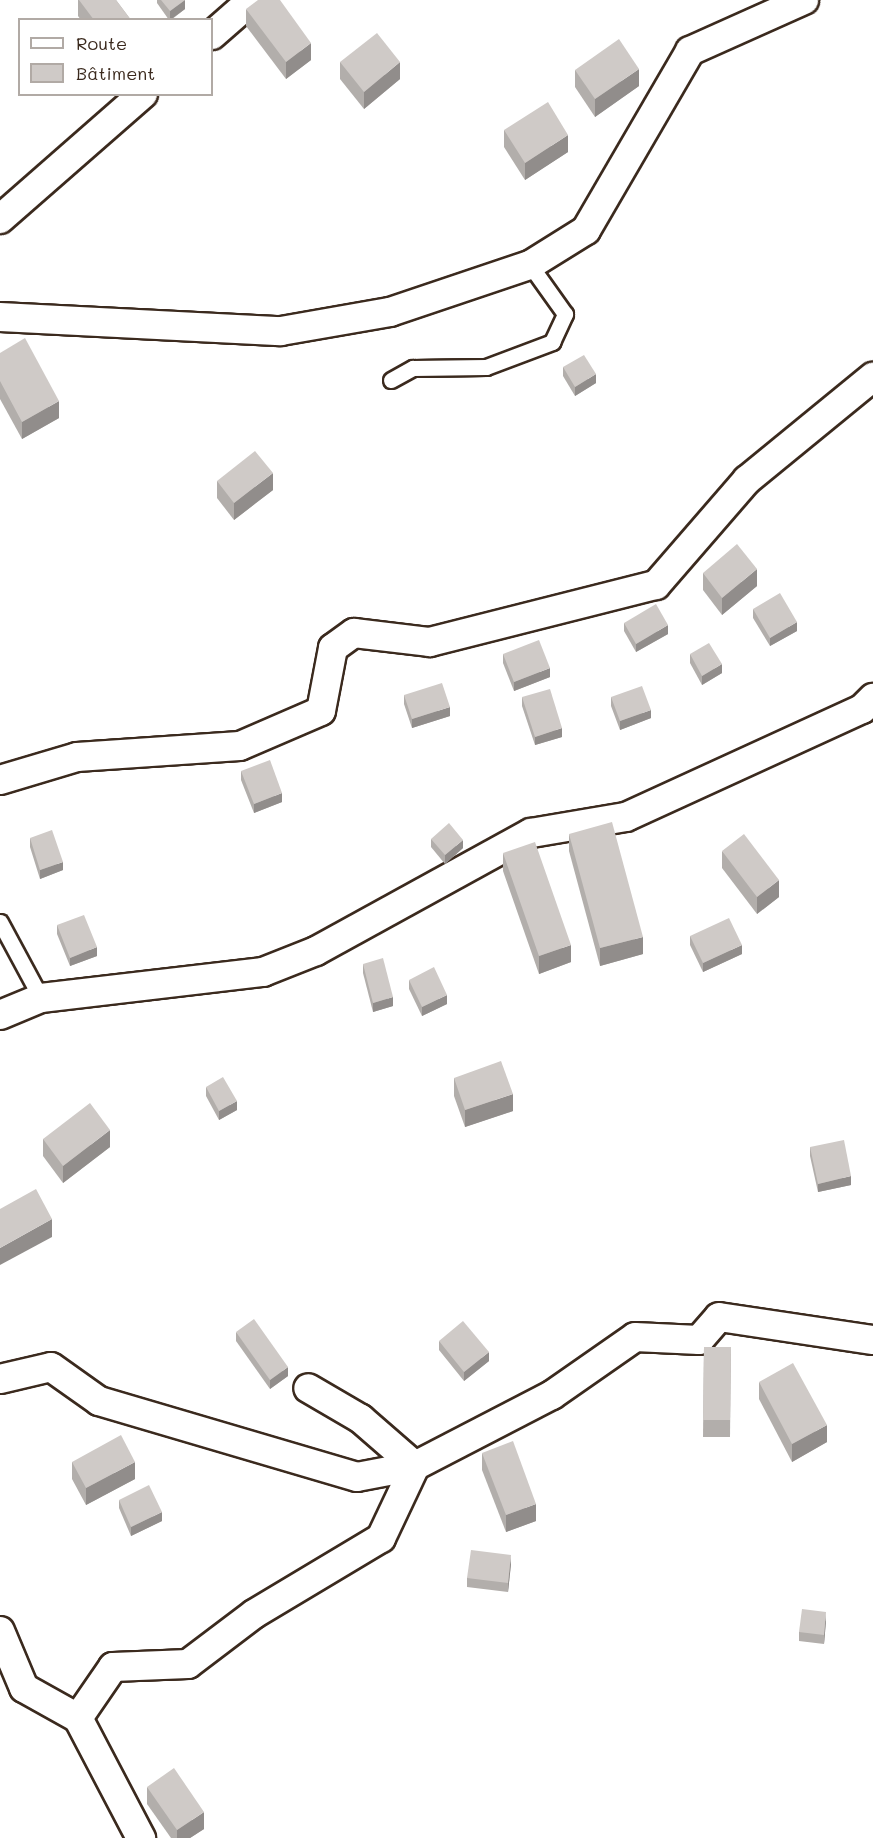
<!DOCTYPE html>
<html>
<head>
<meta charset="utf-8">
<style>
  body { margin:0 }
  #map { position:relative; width:873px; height:1838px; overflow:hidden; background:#fff; font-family:Mali,sans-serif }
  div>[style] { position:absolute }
  .roads { filter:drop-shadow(2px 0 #3b2a1e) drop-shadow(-2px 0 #3b2a1e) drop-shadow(0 2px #3b2a1e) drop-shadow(0 -2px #3b2a1e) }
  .service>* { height:15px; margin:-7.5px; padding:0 7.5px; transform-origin:7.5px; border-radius:7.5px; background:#fff }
  .minor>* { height:28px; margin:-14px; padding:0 14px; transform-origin:14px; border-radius:14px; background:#fff }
  .wall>* { inset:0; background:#b2aeab }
  .shaded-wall>* { inset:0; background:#918d8b }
  .building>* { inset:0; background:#cfcac7 }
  span { translate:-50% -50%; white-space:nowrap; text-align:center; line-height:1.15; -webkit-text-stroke:4.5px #fff; paint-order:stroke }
  .legend { position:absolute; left:18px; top:18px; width:195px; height:78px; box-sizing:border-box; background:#fff; border:2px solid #b1aaa5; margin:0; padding:8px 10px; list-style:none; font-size:18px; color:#3b2a1e }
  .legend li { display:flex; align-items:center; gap:12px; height:30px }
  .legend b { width:30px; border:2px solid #b1aaa5 }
</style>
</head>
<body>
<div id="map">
  <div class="roads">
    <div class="service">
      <div style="left:391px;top:380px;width:25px;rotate:-29deg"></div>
      <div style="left:413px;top:368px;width:73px;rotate:-0.8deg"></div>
      <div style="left:486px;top:367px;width:71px;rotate:-20.7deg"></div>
      <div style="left:552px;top:342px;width:31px;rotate:-65deg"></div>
      <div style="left:565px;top:314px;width:60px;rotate:-125.5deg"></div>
      <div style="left:0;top:922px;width:86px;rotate:61.7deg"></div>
    </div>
    <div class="minor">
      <div style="left:212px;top:35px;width:53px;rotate:-41.2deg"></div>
      <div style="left:0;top:219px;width:190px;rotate:-41.2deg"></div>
      <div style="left:0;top:317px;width:281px;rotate:2.9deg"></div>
      <div style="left:281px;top:331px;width:111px;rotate:-9.9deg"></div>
      <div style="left:390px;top:312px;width:148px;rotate:-18.6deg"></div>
      <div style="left:530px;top:265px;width:66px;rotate:-32deg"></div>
      <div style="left:586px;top:230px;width:207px;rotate:-59.8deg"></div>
      <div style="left:690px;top:51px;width:125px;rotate:-24.1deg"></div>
      <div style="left:0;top:780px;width:80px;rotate:-16.6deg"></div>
      <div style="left:77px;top:757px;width:163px;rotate:-3.9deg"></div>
      <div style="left:240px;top:746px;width:88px;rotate:-23.4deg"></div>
      <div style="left:321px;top:711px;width:64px;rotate:-79.2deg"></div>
      <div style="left:333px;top:648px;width:26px;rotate:-36deg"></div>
      <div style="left:354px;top:633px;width:77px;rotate:6.8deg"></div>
      <div style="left:430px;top:642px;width:233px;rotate:-14.2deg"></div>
      <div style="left:656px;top:585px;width:139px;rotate:-49.1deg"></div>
      <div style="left:747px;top:480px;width:163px;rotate:-39.3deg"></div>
      <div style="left:0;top:1015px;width:44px;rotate:-22.5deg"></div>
      <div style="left:41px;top:998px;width:224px;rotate:-6.7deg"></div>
      <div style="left:263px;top:972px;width:57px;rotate:-21.6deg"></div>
      <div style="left:316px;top:951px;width:245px;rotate:-28.8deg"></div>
      <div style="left:531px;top:833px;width:96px;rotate:-9.6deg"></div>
      <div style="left:626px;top:817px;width:260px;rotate:-24.6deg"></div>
      <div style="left:862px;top:709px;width:16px;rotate:-45deg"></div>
      <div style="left:0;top:1379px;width:52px;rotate:-13.2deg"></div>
      <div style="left:51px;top:1367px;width:59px;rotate:35.3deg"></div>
      <div style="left:99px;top:1401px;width:269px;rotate:16.4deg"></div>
      <div style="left:357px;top:1477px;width:59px;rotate:-10.7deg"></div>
      <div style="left:415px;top:1466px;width:72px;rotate:-139deg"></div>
      <div style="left:361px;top:1419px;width:61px;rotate:-149.7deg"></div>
      <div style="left:0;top:1631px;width:62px;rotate:67.2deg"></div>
      <div style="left:24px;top:1688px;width:62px;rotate:29.1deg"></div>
      <div style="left:78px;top:1718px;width:136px;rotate:62.3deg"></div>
      <div style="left:78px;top:1718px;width:62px;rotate:-55.5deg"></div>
      <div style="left:113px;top:1667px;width:75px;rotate:-2.3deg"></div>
      <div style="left:188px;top:1664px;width:83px;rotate:-37.1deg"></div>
      <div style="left:254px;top:1614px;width:148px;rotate:-30.9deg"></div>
      <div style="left:381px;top:1538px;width:80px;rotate:-64.7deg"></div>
      <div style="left:415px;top:1466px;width:154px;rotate:-27.4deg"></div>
      <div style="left:552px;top:1395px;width:101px;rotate:-34.9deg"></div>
      <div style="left:635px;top:1337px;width:64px;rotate:2.7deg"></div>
      <div style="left:699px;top:1340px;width:30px;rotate:-49deg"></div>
      <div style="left:719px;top:1317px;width:156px;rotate:8.5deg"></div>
    </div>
  </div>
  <div class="wall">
    <div style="clip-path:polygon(78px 0,116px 0,131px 20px,81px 20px,78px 16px)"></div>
    <div style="clip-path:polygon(157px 0,185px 0,185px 9px,171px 20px,169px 20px,157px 3px)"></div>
    <div style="clip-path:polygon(246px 9px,311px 60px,286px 79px,246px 26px)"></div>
    <div style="clip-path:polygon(340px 62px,400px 79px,364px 109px,340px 79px)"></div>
    <div style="clip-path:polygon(575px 70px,639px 86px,595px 117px,575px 87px)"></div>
    <div style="clip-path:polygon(504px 130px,568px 152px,525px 180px,504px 147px)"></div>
    <div style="clip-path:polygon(0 353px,59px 418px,22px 439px,0 399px)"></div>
    <div style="clip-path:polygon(563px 367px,596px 383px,575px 396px,563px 376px)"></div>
    <div style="clip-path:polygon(217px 481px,273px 490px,234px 520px,217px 498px)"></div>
    <div style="clip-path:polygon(703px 573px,757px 586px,722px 615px,703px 590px)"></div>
    <div style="clip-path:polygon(753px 609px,797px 631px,770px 646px,753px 618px)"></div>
    <div style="clip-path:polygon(624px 623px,668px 634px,636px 652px,624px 631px)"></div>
    <div style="clip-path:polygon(503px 654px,550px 677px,514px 691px,503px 663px)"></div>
    <div style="clip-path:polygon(690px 654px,722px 673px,702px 685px,690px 663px)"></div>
    <div style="clip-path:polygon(404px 695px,450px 716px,412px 728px,404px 704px)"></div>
    <div style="clip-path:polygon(522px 697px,562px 737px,535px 745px,522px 706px)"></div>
    <div style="clip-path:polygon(611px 697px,651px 718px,620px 730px,611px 706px)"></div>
    <div style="clip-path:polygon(241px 771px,282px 802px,254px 813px,241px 780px)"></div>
    <div style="clip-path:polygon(569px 834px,643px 954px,600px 966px,569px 851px)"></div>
    <div style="clip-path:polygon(30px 838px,63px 870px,40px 879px,30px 847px)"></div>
    <div style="clip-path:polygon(431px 839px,463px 848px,445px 864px,431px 847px)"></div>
    <div style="clip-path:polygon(722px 851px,779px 897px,757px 914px,722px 868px)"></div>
    <div style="clip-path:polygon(503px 853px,571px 962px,539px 974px,503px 871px)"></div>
    <div style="clip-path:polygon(57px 925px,97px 956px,70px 966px,57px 934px)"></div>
    <div style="clip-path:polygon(690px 936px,742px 954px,703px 972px,690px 945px)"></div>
    <div style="clip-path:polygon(363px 964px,393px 1006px,373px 1012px,363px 973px)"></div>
    <div style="clip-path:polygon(409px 980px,447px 1004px,422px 1016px,409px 989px)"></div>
    <div style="clip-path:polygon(454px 1078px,513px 1111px,465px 1127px,454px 1096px)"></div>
    <div style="clip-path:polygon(206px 1087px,237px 1110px,219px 1120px,206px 1096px)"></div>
    <div style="clip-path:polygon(43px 1139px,110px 1147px,63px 1183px,43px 1156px)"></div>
    <div style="clip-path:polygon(810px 1147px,851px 1185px,818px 1192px,810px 1156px)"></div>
    <div style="clip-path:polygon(236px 1332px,288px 1376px,270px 1389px,236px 1341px)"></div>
    <div style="clip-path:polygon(439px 1341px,489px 1361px,464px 1381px,439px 1350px)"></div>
    <div style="clip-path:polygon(704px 1347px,731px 1347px,730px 1437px,703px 1437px)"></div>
    <div style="clip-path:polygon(759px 1382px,827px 1442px,792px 1462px,759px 1399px)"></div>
    <div style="clip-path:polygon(482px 1453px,536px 1521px,506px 1532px,482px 1470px)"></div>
    <div style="clip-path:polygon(72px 1462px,135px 1479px,86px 1505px,72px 1479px)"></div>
    <div style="clip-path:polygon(119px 1500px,162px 1521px,131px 1536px,119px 1508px)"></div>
    <div style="clip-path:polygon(511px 1564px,508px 1592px,467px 1587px,467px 1578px)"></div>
    <div style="clip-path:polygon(826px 1621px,824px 1644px,799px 1641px,799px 1632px)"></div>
    <div style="clip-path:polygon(147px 1787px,204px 1829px,190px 1838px,171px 1838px,147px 1804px)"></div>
  </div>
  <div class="shaded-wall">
    <div style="clip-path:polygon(185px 0,185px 9px,170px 20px,170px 11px)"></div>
    <div style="clip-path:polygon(311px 43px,311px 60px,286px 79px,286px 62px)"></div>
    <div style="clip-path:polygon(400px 62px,400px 79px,364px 109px,364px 92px)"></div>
    <div style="clip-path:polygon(639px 69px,639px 86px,595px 117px,595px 99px)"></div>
    <div style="clip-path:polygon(568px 135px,568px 152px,525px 180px,525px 163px)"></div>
    <div style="clip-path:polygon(596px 374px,596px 383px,575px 396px,575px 387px)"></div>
    <div style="clip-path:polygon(59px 401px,59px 418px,22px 439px,22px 422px)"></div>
    <div style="clip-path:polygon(273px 473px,273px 490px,234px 520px,234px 503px)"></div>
    <div style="clip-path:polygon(757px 569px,757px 586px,722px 615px,722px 598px)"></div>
    <div style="clip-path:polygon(797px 622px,797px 631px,770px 646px,770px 638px)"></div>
    <div style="clip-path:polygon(668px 625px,668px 634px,636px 652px,636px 644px)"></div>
    <div style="clip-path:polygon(722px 664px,722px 673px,702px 685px,702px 676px)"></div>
    <div style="clip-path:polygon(550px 668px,550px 677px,514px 691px,514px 682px)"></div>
    <div style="clip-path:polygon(450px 707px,450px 716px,412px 728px,412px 719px)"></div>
    <div style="clip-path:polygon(651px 710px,651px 718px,620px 730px,620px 721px)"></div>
    <div style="clip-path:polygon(562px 728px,562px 737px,535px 745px,535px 737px)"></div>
    <div style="clip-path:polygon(282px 793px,282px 802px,254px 813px,254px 804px)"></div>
    <div style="clip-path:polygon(463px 840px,463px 848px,445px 864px,445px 855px)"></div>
    <div style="clip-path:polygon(63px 862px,63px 870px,40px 879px,40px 870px)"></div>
    <div style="clip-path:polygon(779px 880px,779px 897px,757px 914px,757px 897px)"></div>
    <div style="clip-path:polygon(643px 937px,643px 954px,600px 966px,600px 948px)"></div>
    <div style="clip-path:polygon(571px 945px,571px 962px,539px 974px,539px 956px)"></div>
    <div style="clip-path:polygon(742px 945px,742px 954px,703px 972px,703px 963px)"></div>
    <div style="clip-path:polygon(97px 947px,97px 956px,70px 966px,70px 958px)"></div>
    <div style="clip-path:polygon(447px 995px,447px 1004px,422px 1016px,422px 1007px)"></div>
    <div style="clip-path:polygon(393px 997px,393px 1006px,373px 1012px,373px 1003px)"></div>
    <div style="clip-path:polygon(513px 1094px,513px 1111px,465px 1127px,465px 1110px)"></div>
    <div style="clip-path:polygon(237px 1101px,237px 1110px,219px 1120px,219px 1111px)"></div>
    <div style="clip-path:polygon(110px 1130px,110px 1147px,63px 1183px,63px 1166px)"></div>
    <div style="clip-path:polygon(851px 1176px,851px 1185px,818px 1192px,818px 1184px)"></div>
    <div style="clip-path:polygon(52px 1219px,52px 1237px,0 1265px,0 1248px)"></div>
    <div style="clip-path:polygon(489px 1352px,489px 1361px,464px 1381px,464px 1372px)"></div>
    <div style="clip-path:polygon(288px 1367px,288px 1376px,270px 1389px,270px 1380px)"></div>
    <div style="clip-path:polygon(827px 1425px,827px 1442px,792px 1462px,792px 1444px)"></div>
    <div style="clip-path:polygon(135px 1462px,135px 1479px,86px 1505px,86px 1488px)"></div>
    <div style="clip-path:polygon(536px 1504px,536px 1521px,506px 1532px,506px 1515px)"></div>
    <div style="clip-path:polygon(162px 1512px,162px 1521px,131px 1536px,131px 1527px)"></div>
    <div style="clip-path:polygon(511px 1555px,511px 1564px,508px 1592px,508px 1583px)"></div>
    <div style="clip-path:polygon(826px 1612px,826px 1621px,824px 1644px,824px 1635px)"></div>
    <div style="clip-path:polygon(204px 1812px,204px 1829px,190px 1838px,177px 1838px,177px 1830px)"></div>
  </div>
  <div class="building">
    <div style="clip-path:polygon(79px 0,116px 0,131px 20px,94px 20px)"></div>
    <div style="clip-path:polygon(161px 0,185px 0,170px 11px)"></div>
    <div style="clip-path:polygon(258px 0,280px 0,311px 43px,286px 62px,246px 9px)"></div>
    <div style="clip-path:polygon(377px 33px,400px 62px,364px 92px,340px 62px)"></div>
    <div style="clip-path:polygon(619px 39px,639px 69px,595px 99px,575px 70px)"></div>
    <div style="clip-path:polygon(548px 102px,568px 135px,525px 163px,504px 130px)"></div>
    <div style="clip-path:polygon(25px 338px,59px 401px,22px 422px,0 381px,0 353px)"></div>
    <div style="clip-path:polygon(584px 355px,596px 374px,575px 387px,563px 367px)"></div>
    <div style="clip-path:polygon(255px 451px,273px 473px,234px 503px,217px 481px)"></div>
    <div style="clip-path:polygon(737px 544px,757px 569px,722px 598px,703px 573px)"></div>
    <div style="clip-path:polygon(780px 593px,797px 622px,770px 638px,753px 609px)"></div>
    <div style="clip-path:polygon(656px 604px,668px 625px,636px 644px,624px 623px)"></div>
    <div style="clip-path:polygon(539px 640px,550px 668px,514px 682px,503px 654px)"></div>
    <div style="clip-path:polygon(709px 643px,722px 664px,702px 676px,690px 654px)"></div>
    <div style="clip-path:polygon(442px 683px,450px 707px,412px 719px,404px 695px)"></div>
    <div style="clip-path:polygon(642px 686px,651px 710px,620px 721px,611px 697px)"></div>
    <div style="clip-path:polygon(550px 689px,562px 728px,535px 737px,522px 697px)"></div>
    <div style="clip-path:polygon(270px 760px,282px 793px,254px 804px,241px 771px)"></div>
    <div style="clip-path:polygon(612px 822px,643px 937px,600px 948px,569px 834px)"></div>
    <div style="clip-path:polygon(449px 823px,463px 840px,445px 855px,431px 839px)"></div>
    <div style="clip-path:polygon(52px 830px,63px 862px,40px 870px,30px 838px)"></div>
    <div style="clip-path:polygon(744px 834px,779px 880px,757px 897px,722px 851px)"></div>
    <div style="clip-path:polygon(535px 842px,571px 945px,539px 956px,503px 853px)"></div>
    <div style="clip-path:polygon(84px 915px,97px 947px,70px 958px,57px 925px)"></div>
    <div style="clip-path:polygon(729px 918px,742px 945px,703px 963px,690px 936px)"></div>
    <div style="clip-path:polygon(383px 958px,393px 997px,373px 1003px,363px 964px)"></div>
    <div style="clip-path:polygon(434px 967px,447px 995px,422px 1007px,409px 980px)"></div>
    <div style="clip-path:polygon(501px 1061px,513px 1094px,465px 1110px,454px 1078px)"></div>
    <div style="clip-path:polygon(223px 1077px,237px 1101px,219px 1111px,206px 1087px)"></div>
    <div style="clip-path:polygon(90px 1103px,110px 1130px,63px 1166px,43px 1139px)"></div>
    <div style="clip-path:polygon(844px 1140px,851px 1176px,818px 1184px,810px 1147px)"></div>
    <div style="clip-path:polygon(36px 1189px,52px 1219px,0 1248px,0 1209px)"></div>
    <div style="clip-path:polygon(254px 1319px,288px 1367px,270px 1380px,236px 1332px)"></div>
    <div style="clip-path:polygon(463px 1321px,489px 1352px,464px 1372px,439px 1341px)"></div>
    <div style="clip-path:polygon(704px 1347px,731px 1347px,730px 1420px,703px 1420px)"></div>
    <div style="clip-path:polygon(793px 1363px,827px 1425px,792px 1444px,759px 1382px)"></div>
    <div style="clip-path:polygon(121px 1435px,135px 1462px,86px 1488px,72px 1462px)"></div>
    <div style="clip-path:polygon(513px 1441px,536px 1504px,506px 1515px,482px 1453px)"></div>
    <div style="clip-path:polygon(149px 1485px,162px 1512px,131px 1527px,119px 1500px)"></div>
    <div style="clip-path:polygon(471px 1550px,511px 1555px,508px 1583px,467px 1578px)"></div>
    <div style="clip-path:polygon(802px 1609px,826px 1612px,824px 1635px,799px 1632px)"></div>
    <div style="clip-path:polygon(174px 1768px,204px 1812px,177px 1830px,147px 1787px)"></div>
  </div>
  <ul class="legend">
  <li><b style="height:8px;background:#fff"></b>Route</li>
  <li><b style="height:16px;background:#cfcac7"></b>Bâtiment</li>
  </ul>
</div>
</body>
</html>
